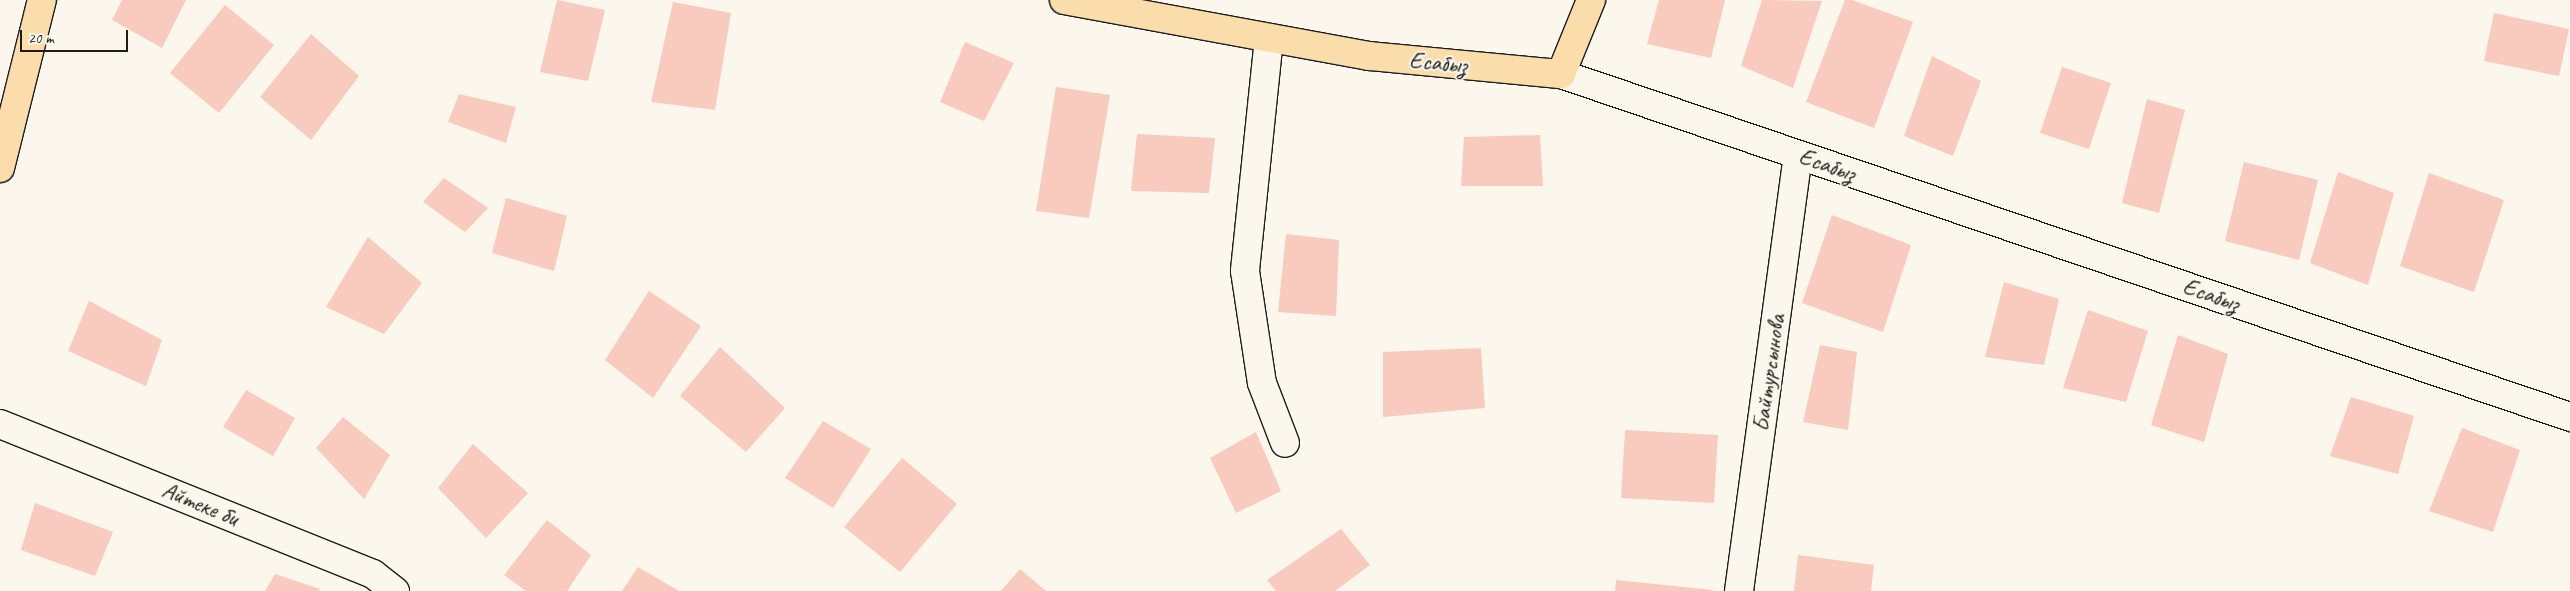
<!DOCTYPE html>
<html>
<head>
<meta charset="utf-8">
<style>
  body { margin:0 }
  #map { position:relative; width:2570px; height:591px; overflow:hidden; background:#fbf7ec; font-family:Caveat,sans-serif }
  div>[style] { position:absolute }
  .building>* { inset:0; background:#f9cabe }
  .roads { filter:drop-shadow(1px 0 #1c1c1c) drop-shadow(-1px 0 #1c1c1c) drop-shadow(0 1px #1c1c1c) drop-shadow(0 -1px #1c1c1c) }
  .minor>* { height:28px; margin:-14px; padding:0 14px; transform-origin:14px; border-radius:14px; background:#fbf7ec }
  .major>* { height:28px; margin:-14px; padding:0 14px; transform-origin:14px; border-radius:14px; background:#faddab }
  span { translate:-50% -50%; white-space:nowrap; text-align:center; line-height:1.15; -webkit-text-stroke:4px #fbf7ec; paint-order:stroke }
  .street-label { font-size:24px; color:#1c1c1c }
  .scale { position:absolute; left:20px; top:30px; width:108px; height:22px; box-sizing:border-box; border:2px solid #1c1c1c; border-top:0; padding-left:6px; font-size:15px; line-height:18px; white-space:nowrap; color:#1c1c1c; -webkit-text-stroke:4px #fbf7ec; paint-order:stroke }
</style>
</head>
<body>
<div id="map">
  <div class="building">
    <div style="clip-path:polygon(122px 0,186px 0,162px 48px,112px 20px)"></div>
    <div style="clip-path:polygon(557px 0,605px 10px,588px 81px,540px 72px)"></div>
    <div style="clip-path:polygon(1659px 0,1725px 0,1711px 58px,1647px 44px)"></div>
    <div style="clip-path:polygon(1762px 0,1822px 1px,1793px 88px,1741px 66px)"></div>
    <div style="clip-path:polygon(1845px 0,1852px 0,1913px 22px,1874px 128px,1806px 102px)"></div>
    <div style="clip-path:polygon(673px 2px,731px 13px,715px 110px,651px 102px)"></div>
    <div style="clip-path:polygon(225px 5px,274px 45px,219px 113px,170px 73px)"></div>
    <div style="clip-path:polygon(2494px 13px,2569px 29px,2559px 76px,2484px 61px)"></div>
    <div style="clip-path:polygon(311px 34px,359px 76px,311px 140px,260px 97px)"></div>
    <div style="clip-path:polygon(965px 42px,1014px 63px,984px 121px,940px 102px)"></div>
    <div style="clip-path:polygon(1932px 56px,1981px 81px,1953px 156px,1904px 136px)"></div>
    <div style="clip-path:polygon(2062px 67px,2111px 83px,2089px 149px,2040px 133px)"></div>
    <div style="clip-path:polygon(1056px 87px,1110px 95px,1089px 218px,1036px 211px)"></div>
    <div style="clip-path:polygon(459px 94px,516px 107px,506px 143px,448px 122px)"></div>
    <div style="clip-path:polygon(2147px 99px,2185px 110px,2159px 213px,2122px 203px)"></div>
    <div style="clip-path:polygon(1137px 134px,1215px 138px,1209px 193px,1131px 191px)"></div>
    <div style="clip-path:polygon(1540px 135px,1543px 186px,1461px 186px,1464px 137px)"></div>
    <div style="clip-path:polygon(2244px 162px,2318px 180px,2299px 260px,2225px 241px)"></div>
    <div style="clip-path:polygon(2338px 172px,2394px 193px,2368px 285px,2310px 263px)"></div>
    <div style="clip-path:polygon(2429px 173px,2504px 200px,2474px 292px,2400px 266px)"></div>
    <div style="clip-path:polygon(444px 178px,488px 208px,465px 232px,423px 202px)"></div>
    <div style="clip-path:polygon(506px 198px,567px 216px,554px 271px,492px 253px)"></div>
    <div style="clip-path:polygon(1832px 215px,1911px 245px,1883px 332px,1802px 303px)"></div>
    <div style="clip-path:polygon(1286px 234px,1339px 240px,1336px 316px,1278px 312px)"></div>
    <div style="clip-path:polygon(368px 237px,422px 283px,384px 334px,326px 307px)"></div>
    <div style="clip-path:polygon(2004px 282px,2059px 299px,2044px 365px,1985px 357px)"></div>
    <div style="clip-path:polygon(649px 291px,701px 326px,653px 398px,605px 360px)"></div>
    <div style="clip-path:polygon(89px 301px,162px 340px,146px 386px,68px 351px)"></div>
    <div style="clip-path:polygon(2088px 310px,2148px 331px,2126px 402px,2063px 388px)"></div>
    <div style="clip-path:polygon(2178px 335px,2228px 354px,2204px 442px,2151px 425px)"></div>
    <div style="clip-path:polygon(1820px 345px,1857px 352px,1848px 430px,1803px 422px)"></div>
    <div style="clip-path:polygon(720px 347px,785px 408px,746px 452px,680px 396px)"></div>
    <div style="clip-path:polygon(1481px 348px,1485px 408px,1383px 417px,1383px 352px)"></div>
    <div style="clip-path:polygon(246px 390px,295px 418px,273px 456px,223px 427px)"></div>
    <div style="clip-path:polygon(2351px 397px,2414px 416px,2398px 474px,2330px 456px)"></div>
    <div style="clip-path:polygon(343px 417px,390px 455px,364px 499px,316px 448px)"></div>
    <div style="clip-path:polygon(823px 421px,871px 449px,833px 508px,785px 478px)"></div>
    <div style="clip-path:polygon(2462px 428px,2520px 450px,2493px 532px,2429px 511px)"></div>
    <div style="clip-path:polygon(1625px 430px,1718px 435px,1714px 503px,1621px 498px)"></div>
    <div style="clip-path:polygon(1256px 432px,1281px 491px,1236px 513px,1210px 458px)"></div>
    <div style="clip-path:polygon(473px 444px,528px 493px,486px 538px,438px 488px)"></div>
    <div style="clip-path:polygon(902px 458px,957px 504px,900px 572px,844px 527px)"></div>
    <div style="clip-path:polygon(35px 503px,113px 532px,95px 576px,21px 550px)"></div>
    <div style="clip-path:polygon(547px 520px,591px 555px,567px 591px,526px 591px,504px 575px)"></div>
    <div style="clip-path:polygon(1341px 529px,1370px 565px,1335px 591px,1276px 591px,1267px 580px)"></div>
    <div style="clip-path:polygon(1798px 555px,1874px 565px,1871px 591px,1794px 591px)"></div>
    <div style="clip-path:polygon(638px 567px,679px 591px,622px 591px)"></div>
    <div style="clip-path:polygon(1020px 569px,1046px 591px,1001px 591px)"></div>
    <div style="clip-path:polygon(275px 574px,320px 589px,319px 591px,265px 591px)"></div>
    <div style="clip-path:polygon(1616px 580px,1713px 590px,1713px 591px,1615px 591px)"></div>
  </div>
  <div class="roads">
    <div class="minor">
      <div style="left:1269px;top:38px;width:234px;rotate:95.9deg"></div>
      <div style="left:1245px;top:271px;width:113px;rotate:81.4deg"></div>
      <div style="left:1262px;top:383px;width:64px;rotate:69deg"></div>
      <div style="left:1561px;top:74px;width:1066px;rotate:18.77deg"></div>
      <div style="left:0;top:424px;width:402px;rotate:21.9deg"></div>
      <div style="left:373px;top:574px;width:28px;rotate:38deg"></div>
      <div style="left:1739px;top:591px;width:440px;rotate:-82.3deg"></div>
    </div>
    <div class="major">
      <div style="left:1064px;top:0;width:310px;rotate:10.4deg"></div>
      <div style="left:1369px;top:56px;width:193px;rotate:5.4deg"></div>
      <div style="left:1561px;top:74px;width:80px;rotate:-67.9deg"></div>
      <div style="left:0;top:168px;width:173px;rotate:-76deg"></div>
    </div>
  </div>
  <div class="street-label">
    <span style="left:1438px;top:63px;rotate:5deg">Есабыз</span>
    <span style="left:1827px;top:165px;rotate:19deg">Есабыз</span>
    <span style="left:2211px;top:295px;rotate:19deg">Есабыз</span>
    <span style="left:1769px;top:373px;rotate:-82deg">Байтурсынова</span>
    <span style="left:200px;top:504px;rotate:22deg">Айтеке би</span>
  </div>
  <div class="scale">20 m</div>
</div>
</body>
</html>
